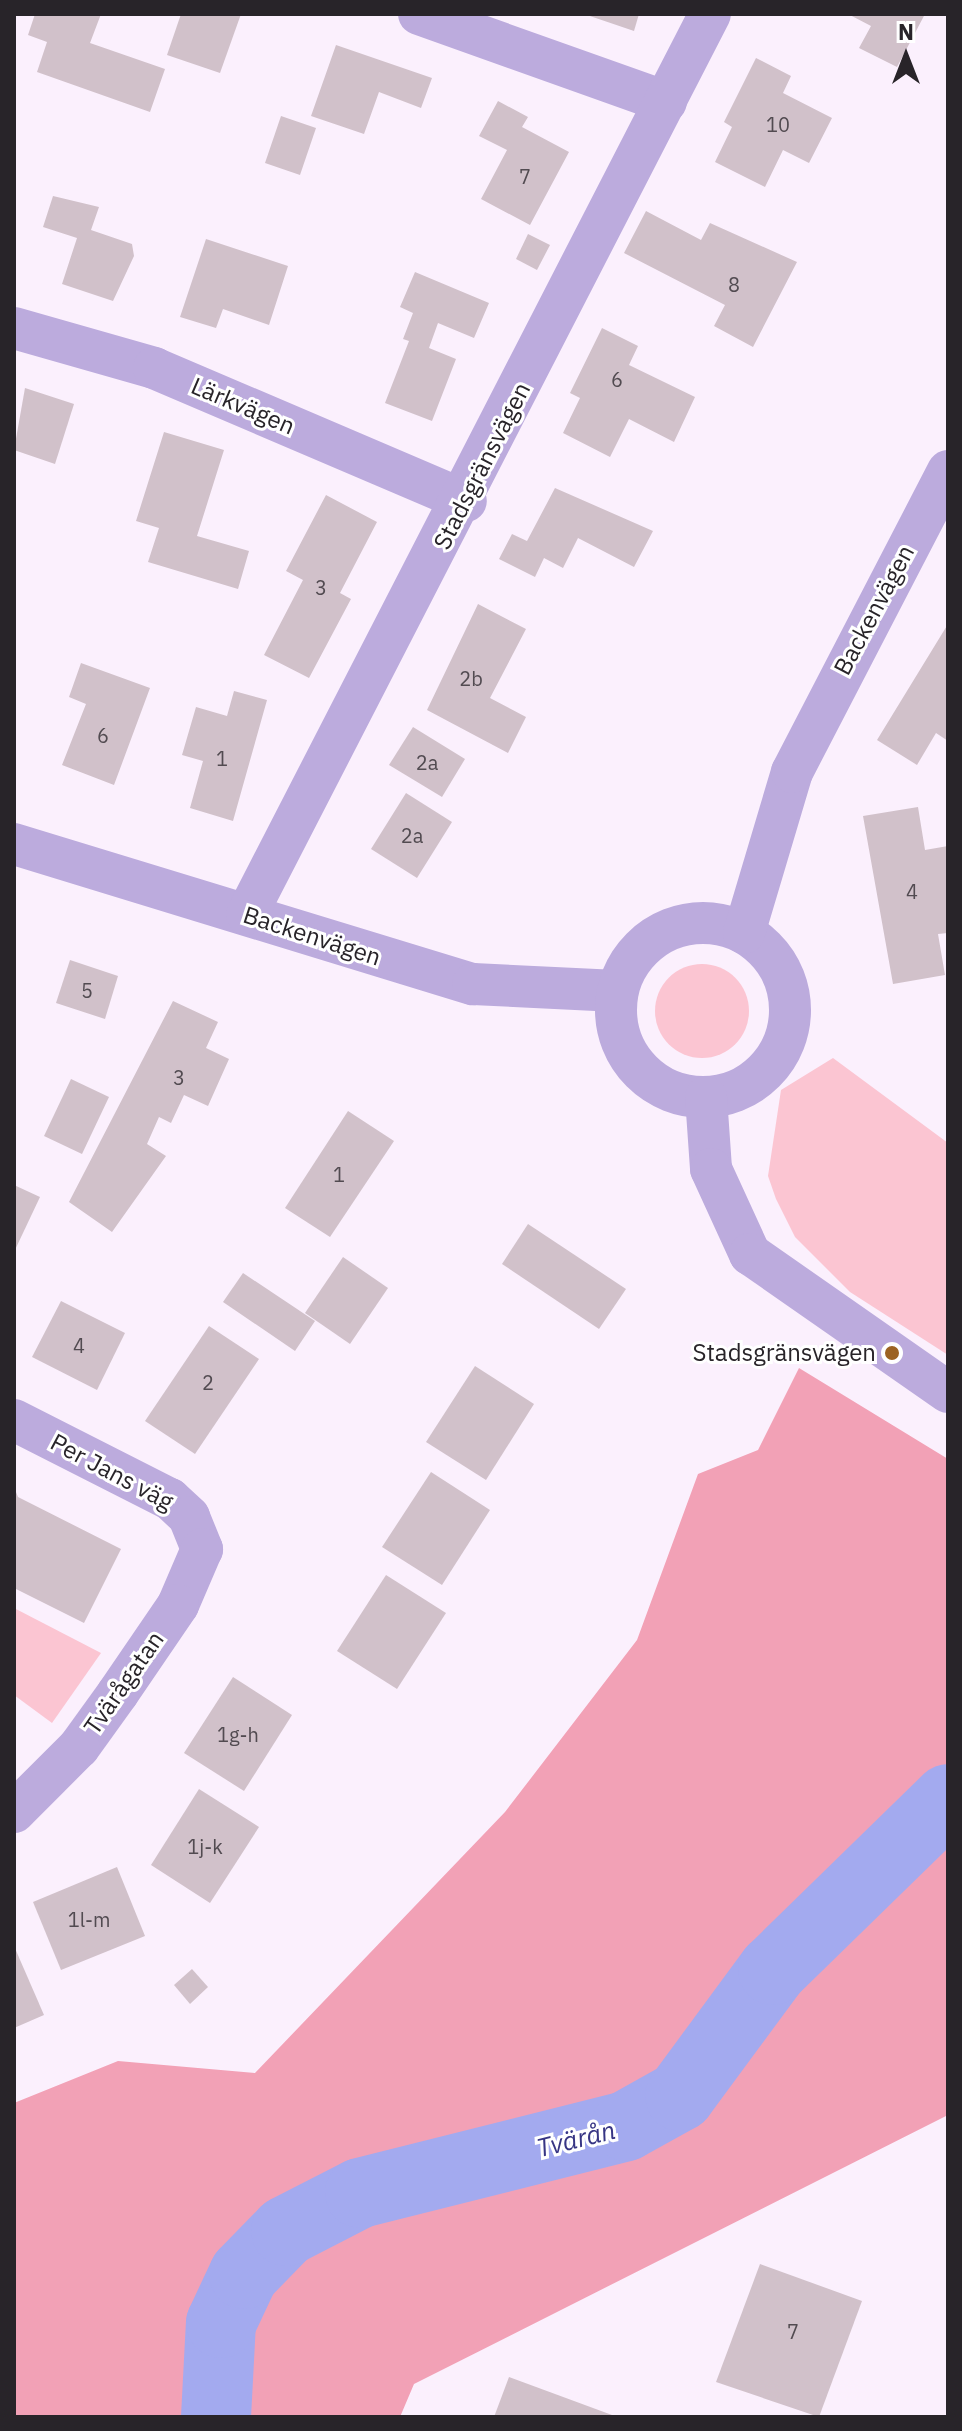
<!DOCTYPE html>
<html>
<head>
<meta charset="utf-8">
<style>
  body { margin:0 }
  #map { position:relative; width:962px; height:2431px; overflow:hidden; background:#fbf0fd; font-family:"IBM Plex Sans",sans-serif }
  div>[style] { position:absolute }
  .green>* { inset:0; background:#fbc5d2 }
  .round { border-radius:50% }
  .forest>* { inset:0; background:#f2a1b6 }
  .river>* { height:70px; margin:-35px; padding:0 35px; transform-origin:35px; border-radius:35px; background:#a3aaef }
  .building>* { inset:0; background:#d1c1ca }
  .minor>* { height:42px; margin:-21px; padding:0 21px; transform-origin:21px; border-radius:21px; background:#bcabdd }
  .minor>.ring { margin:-21px; padding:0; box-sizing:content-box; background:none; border:42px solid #bcabdd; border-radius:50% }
  .dots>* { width:22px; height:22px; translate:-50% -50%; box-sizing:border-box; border:4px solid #fff; border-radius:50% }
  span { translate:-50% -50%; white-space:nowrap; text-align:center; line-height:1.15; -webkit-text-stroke:6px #fff; paint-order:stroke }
  .number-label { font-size:20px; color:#524b51 }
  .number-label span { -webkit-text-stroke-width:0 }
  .street-label { font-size:24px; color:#282429 }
  .poi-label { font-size:24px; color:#282429 }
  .right { translate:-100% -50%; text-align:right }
  .water-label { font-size:26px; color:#373584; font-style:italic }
  .frame { position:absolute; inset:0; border:16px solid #282429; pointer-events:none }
  .north { position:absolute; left:866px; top:16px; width:80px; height:80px; -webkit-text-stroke:6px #fff; paint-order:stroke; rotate:0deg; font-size:22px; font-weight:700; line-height:32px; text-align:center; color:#282429 }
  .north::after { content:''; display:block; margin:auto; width:28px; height:36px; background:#282429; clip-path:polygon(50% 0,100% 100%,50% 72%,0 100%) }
</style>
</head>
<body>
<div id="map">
  <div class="green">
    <div class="round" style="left:655px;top:964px;width:94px;height:94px"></div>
    <div style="clip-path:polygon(833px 1058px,948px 1143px,948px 1355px,850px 1292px,795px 1237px,776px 1199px,768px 1176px,781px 1090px)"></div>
    <div style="clip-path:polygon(14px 1608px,101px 1653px,52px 1723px,14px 1695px)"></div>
  </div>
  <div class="forest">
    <div style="clip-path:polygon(799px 1368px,948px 1459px,948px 2115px,414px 2384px,400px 2417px,14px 2417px,14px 2103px,118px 2061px,255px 2073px,505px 1812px,637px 1640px,698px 1474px,758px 1450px)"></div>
  </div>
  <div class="river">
    <div style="left:216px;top:2417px;width:94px;rotate:-87deg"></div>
    <div style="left:221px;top:2323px;width:54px;rotate:-64.9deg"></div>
    <div style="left:244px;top:2274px;width:60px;rotate:-45.7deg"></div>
    <div style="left:286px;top:2231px;width:83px;rotate:-27.2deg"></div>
    <div style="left:360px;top:2193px;width:274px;rotate:-14.1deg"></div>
    <div style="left:626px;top:2126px;width:62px;rotate:-29.1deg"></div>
    <div style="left:680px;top:2096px;width:157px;rotate:-53.6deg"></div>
    <div style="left:773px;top:1970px;width:245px;rotate:-44.3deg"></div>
  </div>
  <div class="building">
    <div style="clip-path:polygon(35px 14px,101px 14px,90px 43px,165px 69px,150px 112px,37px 72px,47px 42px,28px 35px)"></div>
    <div style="clip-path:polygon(181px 14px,241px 14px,220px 73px,167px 55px)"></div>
    <div style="clip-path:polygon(584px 14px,639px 14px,634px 31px)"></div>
    <div style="clip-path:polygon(848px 14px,925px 14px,897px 67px,859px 48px,871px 26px)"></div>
    <div style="clip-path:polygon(336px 45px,432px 78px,421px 108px,379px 92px,364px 134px,311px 116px)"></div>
    <div style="clip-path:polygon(756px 58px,791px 76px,783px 93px,832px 118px,809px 163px,783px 150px,765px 187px,715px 162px,732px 127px,724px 122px)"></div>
    <div style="clip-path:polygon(498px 101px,528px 117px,522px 127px,569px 152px,530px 225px,481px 199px,507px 150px,479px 136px)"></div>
    <div style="clip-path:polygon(281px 116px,316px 128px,300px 175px,265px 163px)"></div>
    <div style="clip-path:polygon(53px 196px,99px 207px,91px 230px,132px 244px,134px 256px,113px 301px,62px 284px,77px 238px,43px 227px)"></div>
    <div style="clip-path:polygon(646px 211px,701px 240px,710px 223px,797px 262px,753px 347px,714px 326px,725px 305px,624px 253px)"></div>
    <div style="clip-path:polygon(528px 234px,550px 245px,537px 270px,516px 259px)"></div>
    <div style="clip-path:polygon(206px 239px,288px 266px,269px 325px,223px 309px,216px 328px,180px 317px)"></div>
    <div style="clip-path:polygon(415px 272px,489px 303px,474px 338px,438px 323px,429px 348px,456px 359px,432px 421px,385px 403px,409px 341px,403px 339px,413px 313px,400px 307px)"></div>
    <div style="clip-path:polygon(602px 328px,638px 346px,629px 365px,695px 397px,674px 442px,629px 419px,610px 457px,563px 433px,580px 398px,570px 393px)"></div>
    <div style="clip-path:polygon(25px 388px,74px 404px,55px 464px,14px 450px)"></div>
    <div style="clip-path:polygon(164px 432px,224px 450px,197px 536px,249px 551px,238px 589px,148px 562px,159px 528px,136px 521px)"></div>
    <div style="clip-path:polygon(555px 488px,653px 531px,634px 567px,578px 538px,563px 568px,544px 558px,535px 577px,499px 559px,512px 534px,527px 541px)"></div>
    <div style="clip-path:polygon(326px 495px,377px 522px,340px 593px,351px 599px,309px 678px,264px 655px,303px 580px,286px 571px)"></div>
    <div style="clip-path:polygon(478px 604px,526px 629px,490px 698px,526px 717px,508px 753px,427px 710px)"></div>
    <div style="clip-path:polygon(948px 624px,948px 741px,936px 733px,917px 765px,877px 740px)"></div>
    <div style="clip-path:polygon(81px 663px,150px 688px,114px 785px,62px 765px,86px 704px,69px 697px)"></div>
    <div style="clip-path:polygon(234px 691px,267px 700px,233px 821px,190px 808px,203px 761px,182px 755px,196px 707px,227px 716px)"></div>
    <div style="clip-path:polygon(413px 727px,465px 759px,442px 797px,389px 765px)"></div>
    <div style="clip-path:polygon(406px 793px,452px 822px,417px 878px,371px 849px)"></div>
    <div style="clip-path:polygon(918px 807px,925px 850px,948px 846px,948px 933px,938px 934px,945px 975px,893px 984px,863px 816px)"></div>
    <div style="clip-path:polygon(70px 960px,118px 976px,105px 1019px,56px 1003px)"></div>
    <div style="clip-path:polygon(173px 1001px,218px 1022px,206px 1048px,229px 1059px,208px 1106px,184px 1095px,171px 1123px,159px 1117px,147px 1144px,166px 1156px,112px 1232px,69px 1202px)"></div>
    <div style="clip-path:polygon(71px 1079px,109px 1097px,82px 1154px,44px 1136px)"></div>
    <div style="clip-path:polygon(348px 1111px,394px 1141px,330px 1237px,285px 1208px)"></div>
    <div style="clip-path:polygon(14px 1185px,40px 1197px,14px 1252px)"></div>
    <div style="clip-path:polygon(528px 1224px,626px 1289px,599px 1329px,502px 1264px)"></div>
    <div style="clip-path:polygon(343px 1257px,388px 1288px,350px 1344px,305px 1313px)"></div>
    <div style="clip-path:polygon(243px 1273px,315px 1321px,295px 1351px,223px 1302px)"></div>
    <div style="clip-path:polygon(61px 1301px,125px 1333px,97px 1390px,32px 1357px)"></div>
    <div style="clip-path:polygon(209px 1326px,259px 1359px,195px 1454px,145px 1421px)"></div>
    <div style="clip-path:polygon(475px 1366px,534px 1404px,486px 1480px,426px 1442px)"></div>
    <div style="clip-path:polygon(431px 1472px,490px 1510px,442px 1585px,382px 1547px)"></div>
    <div style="clip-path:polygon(14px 1487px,18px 1497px,121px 1549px,84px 1623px,14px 1588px)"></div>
    <div style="clip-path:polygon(386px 1575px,446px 1613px,397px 1689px,337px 1651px)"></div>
    <div style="clip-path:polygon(233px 1677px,292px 1715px,244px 1791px,184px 1753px)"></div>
    <div style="clip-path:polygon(199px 1789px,259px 1827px,210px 1903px,151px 1865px)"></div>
    <div style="clip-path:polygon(117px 1867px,145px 1936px,61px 1970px,33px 1902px)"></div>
    <div style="clip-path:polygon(14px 1946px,44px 2015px,14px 2028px)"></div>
    <div style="clip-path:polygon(192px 1969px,208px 1987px,190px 2004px,174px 1985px)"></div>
    <div style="clip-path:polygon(760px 2264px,862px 2301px,819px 2417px,716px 2382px)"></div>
    <div style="clip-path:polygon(509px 2377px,612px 2415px,611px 2417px,494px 2417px)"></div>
  </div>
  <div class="minor">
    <div style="left:419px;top:14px;width:262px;rotate:19.6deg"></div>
    <div style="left:14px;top:328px;width:146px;rotate:15.9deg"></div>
    <div style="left:154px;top:368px;width:339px;rotate:23.1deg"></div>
    <div style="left:14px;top:844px;width:480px;rotate:17deg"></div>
    <div style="left:473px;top:984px;width:144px;rotate:2.8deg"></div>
    <div style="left:247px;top:914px;width:1012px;rotate:-62.78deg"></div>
    <div class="ring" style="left:616px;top:923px;width:132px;height:132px"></div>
    <div style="left:744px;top:933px;width:168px;rotate:-73.4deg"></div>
    <div style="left:792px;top:772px;width:339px;rotate:-62.6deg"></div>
    <div style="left:706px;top:1097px;width:72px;rotate:86deg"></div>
    <div style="left:711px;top:1169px;width:94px;rotate:65.4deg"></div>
    <div style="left:750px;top:1254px;width:241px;rotate:34.9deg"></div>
    <div style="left:14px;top:1420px;width:175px;rotate:26.9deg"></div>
    <div style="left:170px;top:1499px;width:26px;rotate:43deg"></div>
    <div style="left:189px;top:1517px;width:35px;rotate:68deg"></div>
    <div style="left:202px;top:1549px;width:61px;rotate:113.2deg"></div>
    <div style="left:178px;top:1605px;width:107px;rotate:124.3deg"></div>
    <div style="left:118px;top:1693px;width:67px;rotate:125.8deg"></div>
    <div style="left:79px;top:1747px;width:92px;rotate:135deg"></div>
  </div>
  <div class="dots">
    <div style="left:892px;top:1353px;background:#9c6221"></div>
  </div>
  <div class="number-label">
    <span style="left:778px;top:124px">10</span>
    <span style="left:525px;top:176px">7</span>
    <span style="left:734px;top:284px">8</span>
    <span style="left:617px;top:379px">6</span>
    <span style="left:321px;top:587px">3</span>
    <span style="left:471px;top:678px">2b</span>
    <span style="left:103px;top:735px">6</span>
    <span style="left:222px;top:758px">1</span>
    <span style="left:427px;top:762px">2a</span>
    <span style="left:412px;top:835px">2a</span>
    <span style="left:912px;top:891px">4</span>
    <span style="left:87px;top:990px">5</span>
    <span style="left:179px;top:1077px">3</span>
    <span style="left:339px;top:1174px">1</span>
    <span style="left:79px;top:1345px">4</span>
    <span style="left:208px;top:1382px">2</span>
    <span style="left:238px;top:1734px">1g-h</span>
    <span style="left:205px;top:1846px">1j-k</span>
    <span style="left:89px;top:1919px">1l-m</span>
    <span style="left:793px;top:2331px">7</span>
  </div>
  <div class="street-label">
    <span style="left:243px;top:406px;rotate:23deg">Lärkvägen</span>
    <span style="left:482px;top:466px;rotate:-63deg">Stadsgränsvägen</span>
    <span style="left:874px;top:610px;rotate:-62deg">Backenvägen</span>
    <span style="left:312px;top:936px;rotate:18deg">Backenvägen</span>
    <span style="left:112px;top:1472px;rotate:28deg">Per Jans väg</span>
    <span style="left:124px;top:1683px;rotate:-55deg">Tvärågatan</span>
  </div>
  <div class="poi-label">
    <span class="right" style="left:876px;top:1353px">Stadsgränsvägen</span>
  </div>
  <div class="water-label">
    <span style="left:576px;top:2139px;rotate:-14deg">Tvärån</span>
  </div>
  <div class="frame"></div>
  <div class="north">N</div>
</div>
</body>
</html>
